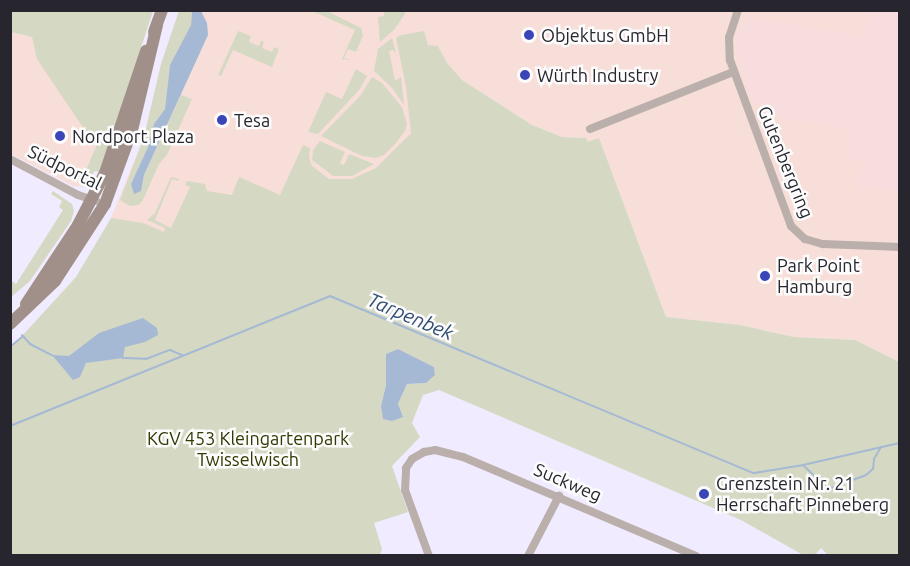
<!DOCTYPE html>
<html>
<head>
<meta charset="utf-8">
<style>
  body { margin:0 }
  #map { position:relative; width:910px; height:566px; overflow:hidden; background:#f0ebff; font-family:Ubuntu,sans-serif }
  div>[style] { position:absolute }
  .commercial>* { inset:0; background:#f8ded9 }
  .industrial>* { inset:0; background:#f8dddf }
  .green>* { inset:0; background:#d5d9c3 }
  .water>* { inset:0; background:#a5b9d4 }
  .stream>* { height:2px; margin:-1px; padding:0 1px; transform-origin:1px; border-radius:1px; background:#a5b9d4 }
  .minor>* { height:8px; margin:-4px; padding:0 4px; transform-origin:4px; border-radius:4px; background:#baafaa }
  .secondary>* { height:12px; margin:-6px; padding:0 6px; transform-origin:6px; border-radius:6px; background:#a09089 }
  .dots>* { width:16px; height:16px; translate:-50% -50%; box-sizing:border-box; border:3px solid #fcfcfc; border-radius:50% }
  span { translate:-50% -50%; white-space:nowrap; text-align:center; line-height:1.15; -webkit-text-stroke:5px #fcfcfc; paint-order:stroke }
  .poi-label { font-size:18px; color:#27252e }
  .left { translate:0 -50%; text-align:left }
  .street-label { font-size:18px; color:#27252e }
  .park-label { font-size:18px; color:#343901 }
  .water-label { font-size:20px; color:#314e75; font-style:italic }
  .frame { position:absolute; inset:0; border:12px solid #27252e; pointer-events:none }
</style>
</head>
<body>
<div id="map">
  <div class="commercial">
    <div style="clip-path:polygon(179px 11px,899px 11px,899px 362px,855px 340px,794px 337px,740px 325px,666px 317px,599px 139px,588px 142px,586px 138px,562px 137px,532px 125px,462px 80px,447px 63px,438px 46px,418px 122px,385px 171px,170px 239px,111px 218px,144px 137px,161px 64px)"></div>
    <div style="clip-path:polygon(10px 32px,32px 37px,101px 146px,84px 187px,73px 186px,11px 154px)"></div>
  </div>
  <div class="industrial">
    <div style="clip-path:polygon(869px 11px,899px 11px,899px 191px,857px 188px,863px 161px,845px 156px,849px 129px,763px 114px,764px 108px,753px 102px,737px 52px,737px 36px,747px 17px,864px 37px)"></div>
  </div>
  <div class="green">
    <div style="clip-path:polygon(10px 11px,153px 11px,108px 148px,99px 172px,95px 171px,85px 183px,35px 159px,39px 151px,42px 152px,40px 158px,83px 177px,96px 147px,37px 59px,32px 37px,11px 32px)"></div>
    <div style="clip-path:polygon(179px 11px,192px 11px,191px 25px,170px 65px,165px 109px,154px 124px,148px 147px,131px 184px,142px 187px,144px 175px,181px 95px,192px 99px,167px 155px,159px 164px,143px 200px,139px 205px,130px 206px,120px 200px,144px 137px,161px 64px)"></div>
    <div style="clip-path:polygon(312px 11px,327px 11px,361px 28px,363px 36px,356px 52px,348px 49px,344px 58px,352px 60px,342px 59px,355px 30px)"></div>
    <div style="clip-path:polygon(384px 11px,405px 11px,405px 14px,394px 30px,380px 42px,378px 17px,384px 16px)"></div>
    <div style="clip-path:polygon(238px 31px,251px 36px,249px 42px,259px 46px,261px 41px,264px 42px,262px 48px,272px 52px,274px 47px,279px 49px,272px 67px,233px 50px,221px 76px,218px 75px)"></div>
    <div style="clip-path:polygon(evenodd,424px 31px,428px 45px,438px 46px,447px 63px,462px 80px,532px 125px,562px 137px,586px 138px,588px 142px,599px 138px,666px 317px,740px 325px,794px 337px,855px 340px,899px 362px,899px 555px,828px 555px,821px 548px,815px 555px,803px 555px,741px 520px,439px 390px,423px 395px,412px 423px,420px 437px,392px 466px,408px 512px,374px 523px,382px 549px,380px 555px,11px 556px,11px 348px,76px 277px,111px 218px,143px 223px,164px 232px,165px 228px,147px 220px,155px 213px,171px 177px,179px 179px,178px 181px,172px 179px,155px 220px,171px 228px,190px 187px,185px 185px,187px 181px,205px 184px,207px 191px,232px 195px,239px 177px,280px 195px,303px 145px,310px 148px,309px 155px,311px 165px,329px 179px,352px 179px,376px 168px,411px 133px,406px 87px,396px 38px,401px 35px,424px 31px,398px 349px,434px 367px,426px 383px,407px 384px,398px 404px,381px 406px,386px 385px,386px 354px,398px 349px)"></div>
    <div style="clip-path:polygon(392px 38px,396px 53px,393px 50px,389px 51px,395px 81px,401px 77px,404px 105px,392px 88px,374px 71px,378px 49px)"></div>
    <div style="clip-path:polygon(356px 69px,367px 76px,360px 89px,318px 134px,308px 132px,326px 92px,342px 99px)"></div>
    <div style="clip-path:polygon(372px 77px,382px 83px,402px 107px,407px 124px,405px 131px,395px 144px,384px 155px,376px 158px,362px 156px,321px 136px,360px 96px)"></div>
    <div style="clip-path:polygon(320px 141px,345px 152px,340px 163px,344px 165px,349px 154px,374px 164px,352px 176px,333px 176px,312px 160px,313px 150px)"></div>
    <div style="clip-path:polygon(53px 191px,72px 204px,74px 211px,71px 221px,30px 281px,11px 297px,11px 280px,16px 284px,63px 210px,59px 207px,62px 201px,51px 194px)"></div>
  </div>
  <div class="water">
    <div style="clip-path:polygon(192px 11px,201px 11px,207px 23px,208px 35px,144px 175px,141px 191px,134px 194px,131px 184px,148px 147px,154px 124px,165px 109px,170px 65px,191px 25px)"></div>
    <div style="clip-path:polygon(143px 318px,157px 328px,158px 335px,145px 342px,125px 347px,123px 358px,86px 363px,80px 377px,73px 380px,52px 355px,69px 356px,99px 333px)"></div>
    <div style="clip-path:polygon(398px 349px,434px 367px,435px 375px,426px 383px,407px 384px,398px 404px,403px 417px,392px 421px,383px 419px,381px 406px,386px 385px,386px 354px)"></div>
  </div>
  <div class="stream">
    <div style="left:22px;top:335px;width:12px;rotate:48deg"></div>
    <div style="left:30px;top:344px;width:25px;rotate:27deg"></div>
    <div style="left:10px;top:347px;width:16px;rotate:-40deg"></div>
    <div style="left:123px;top:358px;width:23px;rotate:2deg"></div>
    <div style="left:146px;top:359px;width:26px;rotate:-21deg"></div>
    <div style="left:170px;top:350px;width:13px;rotate:23deg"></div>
    <div style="left:10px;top:426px;width:345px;rotate:-22.1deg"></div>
    <div style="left:330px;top:296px;width:459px;rotate:22.7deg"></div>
    <div style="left:754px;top:473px;width:50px;rotate:-9.3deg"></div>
    <div style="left:803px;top:465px;width:99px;rotate:-12.8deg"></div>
    <div style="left:803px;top:465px;width:35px;rotate:44deg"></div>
    <div style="left:828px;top:489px;width:40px;rotate:-20.2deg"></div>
    <div style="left:866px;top:475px;width:9px;rotate:-41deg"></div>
    <div style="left:873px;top:469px;width:10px;rotate:-84deg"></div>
    <div style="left:874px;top:459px;width:14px;rotate:-60deg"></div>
  </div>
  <div class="minor">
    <div style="left:738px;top:10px;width:28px;rotate:108deg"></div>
    <div style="left:729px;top:37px;width:23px;rotate:88deg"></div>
    <div style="left:730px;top:60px;width:177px;rotate:69.8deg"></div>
    <div style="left:791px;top:226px;width:19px;rotate:43deg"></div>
    <div style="left:805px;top:239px;width:19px;rotate:16deg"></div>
    <div style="left:823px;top:244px;width:77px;rotate:2.2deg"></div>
    <div style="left:590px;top:129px;width:154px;rotate:-21.7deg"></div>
    <div style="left:10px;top:159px;width:77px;rotate:27.9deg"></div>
    <div style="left:78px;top:195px;width:19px;rotate:18deg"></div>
    <div style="left:429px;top:556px;width:70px;rotate:-110deg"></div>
    <div style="left:405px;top:490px;width:22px;rotate:-87deg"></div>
    <div style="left:406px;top:468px;width:11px;rotate:-56deg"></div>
    <div style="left:412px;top:459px;width:14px;rotate:-30deg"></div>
    <div style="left:424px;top:452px;width:11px;rotate:-10deg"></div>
    <div style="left:435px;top:450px;width:29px;rotate:14deg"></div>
    <div style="left:463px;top:457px;width:253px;rotate:23deg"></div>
    <div style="left:528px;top:556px;width:68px;rotate:-62.7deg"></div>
  </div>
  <div class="secondary">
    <div style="left:154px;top:32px;width:23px;rotate:-70deg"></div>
    <div style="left:26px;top:304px;width:95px;rotate:-56.6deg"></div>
    <div style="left:78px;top:225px;width:59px;rotate:-62.6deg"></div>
    <div style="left:105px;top:173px;width:129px;rotate:-71.4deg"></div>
    <div style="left:10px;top:324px;width:62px;rotate:-43.7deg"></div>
    <div style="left:55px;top:281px;width:92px;rotate:-57deg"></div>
    <div style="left:105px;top:204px;width:79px;rotate:-70deg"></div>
    <div style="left:132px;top:130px;width:108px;rotate:-76.6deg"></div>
  </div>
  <div class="dots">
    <div style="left:529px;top:35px;background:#3a45b8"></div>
    <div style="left:525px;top:75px;background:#3a45b8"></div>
    <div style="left:222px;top:120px;background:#3a45b8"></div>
    <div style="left:60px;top:136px;background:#3a45b8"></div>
    <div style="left:765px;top:276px;background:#3a45b8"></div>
    <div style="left:704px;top:494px;background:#3a45b8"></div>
  </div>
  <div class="poi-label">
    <span class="left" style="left:541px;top:35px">Objektus GmbH</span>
    <span class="left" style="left:537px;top:75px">Würth Industry</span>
    <span class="left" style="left:234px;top:120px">Tesa</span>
    <span class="left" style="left:72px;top:136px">Nordport Plaza</span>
    <span class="left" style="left:777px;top:276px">Park Point<br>Hamburg</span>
    <span class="left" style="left:716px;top:494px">Grenzstein Nr. 21<br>Herrschaft Pinneberg</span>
  </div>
  <div class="street-label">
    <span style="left:786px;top:162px;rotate:68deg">Gutenbergring</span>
    <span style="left:65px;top:167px;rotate:26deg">Südportal</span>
    <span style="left:568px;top:482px;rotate:23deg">Suckweg</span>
  </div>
  <div class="park-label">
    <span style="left:248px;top:449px">KGV 453 Kleingartenpark<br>Twisselwisch</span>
  </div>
  <div class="water-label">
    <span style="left:411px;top:316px;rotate:23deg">Tarpenbek</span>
  </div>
  <div class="frame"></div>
</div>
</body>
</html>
